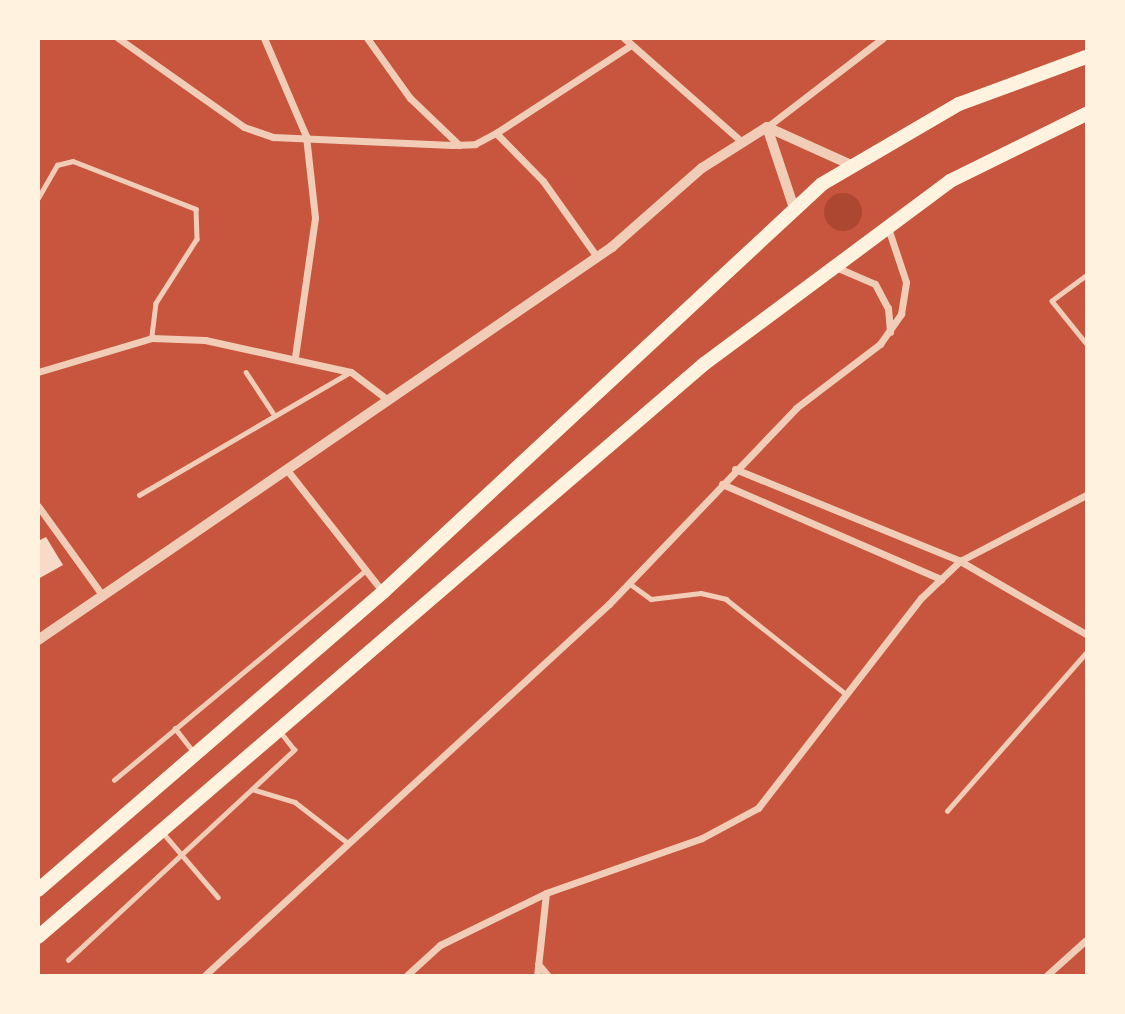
<!DOCTYPE html>
<html>
<head>
<meta charset="utf-8">
<style>
  body { margin:0 }
  #map { position:relative; width:1125px; height:1014px; overflow:hidden; background:#c8553d; font-family:"Alegreya Sans",sans-serif }
  div>[style] { position:absolute }
  .green>* { inset:0; background:#ae4732 }
  .round { border-radius:50% }
  .building>* { inset:0; background:#f7dbc8 }
  .service>* { height:4.5px; margin:-2.25px; padding:0 2.25px; transform-origin:2.25px; border-radius:2.25px; background:#f1ccb7 }
  .minor>* { height:7px; margin:-3.5px; padding:0 3.5px; transform-origin:3.5px; border-radius:3.5px; background:#f1ccb7 }
  .tertiary>* { height:10px; margin:-5px; padding:0 5px; transform-origin:5px; border-radius:5px; background:#f1ccb7 }
  .trunk>* { height:14px; margin:-7px; padding:0 7px; transform-origin:7px; border-radius:7px; background:#fff3e0 }
  span { translate:-50% -50%; white-space:nowrap; text-align:center; line-height:1.15; -webkit-text-stroke:5px #fff3e0; paint-order:stroke }
  .frame { position:absolute; inset:0; border:40px solid #fff3e0; pointer-events:none }
</style>
</head>
<body>
<div id="map">
  <div class="green">
    <div class="round" style="left:824px;top:193px;width:38px;height:38px"></div>
  </div>
  <div class="building">
    <div style="clip-path:polygon(46px 537px,63px 565px,38px 579px,38px 541px)"></div>
  </div>
  <div class="service">
    <div style="left:38px;top:198px;width:38px;rotate:-60deg"></div>
    <div style="left:57px;top:165px;width:16px;rotate:-14deg"></div>
    <div style="left:73px;top:161px;width:132px;rotate:21.3deg"></div>
    <div style="left:196px;top:209px;width:30px;rotate:88deg"></div>
    <div style="left:197px;top:239px;width:76px;rotate:122.6deg"></div>
    <div style="left:156px;top:303px;width:34px;rotate:97deg"></div>
    <div style="left:1086px;top:276px;width:42px;rotate:143.7deg"></div>
    <div style="left:1052px;top:301px;width:54px;rotate:51deg"></div>
    <div style="left:246px;top:372px;width:49px;rotate:56.6deg"></div>
    <div style="left:139px;top:495px;width:244px;rotate:-30.2deg"></div>
    <div style="left:629px;top:583px;width:27px;rotate:36deg"></div>
    <div style="left:651px;top:599px;width:50px;rotate:-6.8deg"></div>
    <div style="left:701px;top:593px;width:26px;rotate:13deg"></div>
    <div style="left:726px;top:599px;width:153px;rotate:38.4deg"></div>
    <div style="left:175px;top:728px;width:31px;rotate:52deg"></div>
    <div style="left:114px;top:780px;width:328px;rotate:-39.8deg"></div>
    <div style="left:252px;top:789px;width:45px;rotate:16.8deg"></div>
    <div style="left:295px;top:802px;width:67px;rotate:37.7deg"></div>
    <div style="left:947px;top:811px;width:210px;rotate:-48.7deg"></div>
    <div style="left:164px;top:834px;width:83px;rotate:49.4deg"></div>
    <div style="left:68px;top:960px;width:309px;rotate:-42.9deg"></div>
    <div style="left:294px;top:750px;width:23px;rotate:-128deg"></div>
  </div>
  <div class="minor">
    <div style="left:118px;top:38px;width:154px;rotate:35.2deg"></div>
    <div style="left:244px;top:127px;width:31px;rotate:19deg"></div>
    <div style="left:273px;top:137px;width:179px;rotate:2.6deg"></div>
    <div style="left:452px;top:145px;width:23px;rotate:-2deg"></div>
    <div style="left:475px;top:144px;width:24px;rotate:-28deg"></div>
    <div style="left:496px;top:133px;width:161px;rotate:-33.1deg"></div>
    <div style="left:264px;top:38px;width:107px;rotate:66.8deg"></div>
    <div style="left:306px;top:136px;width:82px;rotate:83.7deg"></div>
    <div style="left:315px;top:218px;width:139px;rotate:98.2deg"></div>
    <div style="left:367px;top:38px;width:74px;rotate:54.4deg"></div>
    <div style="left:410px;top:98px;width:68px;rotate:43.8deg"></div>
    <div style="left:624px;top:38px;width:156px;rotate:41.4deg"></div>
    <div style="left:767px;top:127px;width:146px;rotate:-37.5deg"></div>
    <div style="left:496px;top:133px;width:67px;rotate:45.6deg"></div>
    <div style="left:543px;top:181px;width:93px;rotate:54.6deg"></div>
    <div style="left:838px;top:268px;width:40px;rotate:23.4deg"></div>
    <div style="left:875px;top:284px;width:27px;rotate:62deg"></div>
    <div style="left:888px;top:308px;width:24px;rotate:85deg"></div>
    <div style="left:38px;top:372px;width:119px;rotate:-16.6deg"></div>
    <div style="left:152px;top:338px;width:53px;rotate:2.2deg"></div>
    <div style="left:205px;top:340px;width:149px;rotate:12.4deg"></div>
    <div style="left:351px;top:372px;width:46px;rotate:37.1deg"></div>
    <div style="left:735px;top:469px;width:243px;rotate:22.2deg"></div>
    <div style="left:960px;top:561px;width:146px;rotate:30.1deg"></div>
    <div style="left:287px;top:470px;width:155px;rotate:51.8deg"></div>
    <div style="left:722px;top:484px;width:239px;rotate:23.5deg"></div>
    <div style="left:38px;top:506px;width:111px;rotate:54.2deg"></div>
    <div style="left:538px;top:964px;width:16px;rotate:50deg"></div>
    <div style="left:204px;top:976px;width:550px;rotate:-42.57deg"></div>
    <div style="left:609px;top:604px;width:271px;rotate:-46.3deg"></div>
    <div style="left:796px;top:408px;width:106px;rotate:-37.3deg"></div>
    <div style="left:880px;top:344px;width:37px;rotate:-55deg"></div>
    <div style="left:901px;top:314px;width:32px;rotate:-81deg"></div>
    <div style="left:906px;top:282px;width:57px;rotate:-108.4deg"></div>
    <div style="left:406px;top:976px;width:46px;rotate:-42.4deg"></div>
    <div style="left:440px;top:945px;width:118px;rotate:-26.1deg"></div>
    <div style="left:537px;top:976px;width:83px;rotate:-83.8deg"></div>
    <div style="left:546px;top:893px;width:165px;rotate:-19.4deg"></div>
    <div style="left:702px;top:838px;width:64px;rotate:-28.2deg"></div>
    <div style="left:758px;top:808px;width:266px;rotate:-52.2deg"></div>
    <div style="left:921px;top:598px;width:54px;rotate:-43.5deg"></div>
    <div style="left:960px;top:561px;width:142px;rotate:-27.6deg"></div>
    <div style="left:1046px;top:976px;width:54px;rotate:-42deg"></div>
  </div>
  <div class="tertiary">
    <div style="left:767px;top:127px;width:90px;rotate:24.3deg"></div>
    <div style="left:767px;top:127px;width:85px;rotate:71.6deg"></div>
    <div style="left:38px;top:640px;width:696px;rotate:-34.4deg"></div>
    <div style="left:612px;top:247px;width:120px;rotate:-41.3deg"></div>
    <div style="left:702px;top:168px;width:77px;rotate:-32.2deg"></div>
  </div>
  <div class="trunk">
    <div style="left:38px;top:890px;width:456px;rotate:-40.8deg"></div>
    <div style="left:383px;top:592px;width:599px;rotate:-42.9deg"></div>
    <div style="left:822px;top:184px;width:159px;rotate:-30.3deg"></div>
    <div style="left:959px;top:104px;width:135px;rotate:-20.3deg"></div>
    <div style="left:38px;top:937px;width:879px;rotate:-40.71deg"></div>
    <div style="left:704px;top:364px;width:307px;rotate:-36.6deg"></div>
    <div style="left:950px;top:181px;width:152px;rotate:-26.2deg"></div>
  </div>
  <div class="frame"></div>
</div>
</body>
</html>
